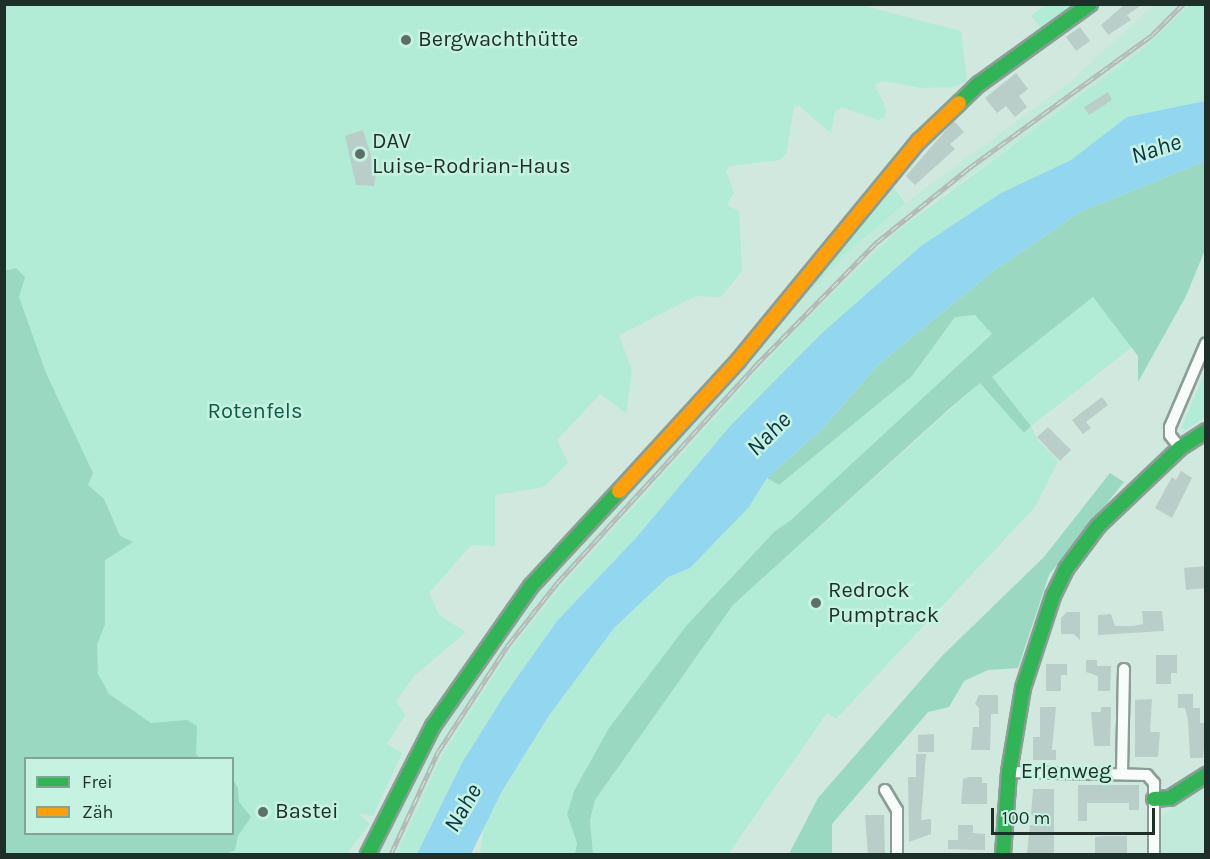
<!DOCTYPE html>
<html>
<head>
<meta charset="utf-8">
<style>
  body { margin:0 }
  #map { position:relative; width:1210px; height:859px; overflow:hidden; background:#d0e8de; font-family:Karla,sans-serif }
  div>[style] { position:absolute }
  .built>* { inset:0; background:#c2eada }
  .green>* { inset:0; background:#b2ebd6 }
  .forest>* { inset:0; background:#9ad8c2 }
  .water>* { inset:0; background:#92d6f0 }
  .building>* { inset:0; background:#bacec9 }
  .roads { filter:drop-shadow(2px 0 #8b9e96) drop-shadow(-2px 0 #8b9e96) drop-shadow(0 2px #8b9e96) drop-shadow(0 -2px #8b9e96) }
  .street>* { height:10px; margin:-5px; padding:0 5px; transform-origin:5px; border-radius:5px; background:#f8fcfa }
  .fast>* { height:14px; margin:-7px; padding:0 7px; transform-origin:7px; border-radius:7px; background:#30b455 }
  .slow>* { height:14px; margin:-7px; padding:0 7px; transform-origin:7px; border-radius:7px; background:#ff9f0a }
  .rail>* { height:5px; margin-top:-2.5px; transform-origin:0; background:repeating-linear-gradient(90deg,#c5f2e1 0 9px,#b5bab8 0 18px); box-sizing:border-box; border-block:2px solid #b5bab8 }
  .dots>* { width:16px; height:16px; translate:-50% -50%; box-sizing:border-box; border:3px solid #c5f2e1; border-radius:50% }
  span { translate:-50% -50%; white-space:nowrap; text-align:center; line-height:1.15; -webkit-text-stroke:5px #c5f2e1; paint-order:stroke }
  .poi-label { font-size:22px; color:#1e2f29 }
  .left { translate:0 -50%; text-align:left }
  .park-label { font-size:22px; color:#0e5c48 }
  .street-label { font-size:22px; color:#1e2f29 }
  .water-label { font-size:24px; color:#0c3445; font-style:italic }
  .frame { position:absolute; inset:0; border:6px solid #1e2f29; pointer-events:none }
  .legend { position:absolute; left:24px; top:757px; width:210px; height:78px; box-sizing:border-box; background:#c5f2e1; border:2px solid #82a497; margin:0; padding:8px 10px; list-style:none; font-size:18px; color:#1e2f29 }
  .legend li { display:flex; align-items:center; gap:12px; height:30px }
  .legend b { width:30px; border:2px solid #82a497 }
  .scale { position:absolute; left:991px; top:808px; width:164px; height:27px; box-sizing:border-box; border:3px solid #1e2f29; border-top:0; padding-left:8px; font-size:18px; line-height:21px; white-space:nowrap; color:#1e2f29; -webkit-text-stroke:4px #c5f2e1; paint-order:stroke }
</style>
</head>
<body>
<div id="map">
  <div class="built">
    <div style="clip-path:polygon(1153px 5px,1190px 5px,1157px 37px,1082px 96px,935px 200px,797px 328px,563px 585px,514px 645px,442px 756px,397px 854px,378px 854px,430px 746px,498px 640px,552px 572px,784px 318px,848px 252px,905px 203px,1071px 81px)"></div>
    <div style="clip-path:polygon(1205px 786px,1205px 854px,1161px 854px,1161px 816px)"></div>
  </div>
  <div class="green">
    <div style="clip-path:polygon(evenodd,857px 4px,961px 31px,967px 81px,953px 87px,922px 88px,882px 81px,875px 85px,886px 109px,885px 117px,878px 120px,842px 107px,835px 111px,831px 133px,799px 106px,794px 107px,786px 154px,779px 160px,729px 166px,726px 172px,734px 192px,727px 205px,739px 211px,742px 271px,721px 297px,696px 296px,619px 335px,632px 371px,626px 413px,600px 394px,557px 440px,568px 463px,544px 487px,495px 495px,495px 546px,471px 545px,429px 593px,439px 615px,466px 632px,415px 675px,396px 701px,405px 715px,387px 744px,402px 753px,373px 816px,358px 813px,370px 824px,346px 854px,5px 854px,5px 5px,857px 4px,26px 758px,232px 758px,232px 834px,26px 834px,26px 758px)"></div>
    <div style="clip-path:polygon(1046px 5px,1081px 5px,1044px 31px,1031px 16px)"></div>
    <div style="clip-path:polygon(1190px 5px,1205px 5px,1205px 101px,1127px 117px,1071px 160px,1001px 193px,921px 246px,822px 333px,731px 425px,635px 539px,557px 621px,504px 696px,463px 761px,417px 854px,397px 854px,442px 756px,514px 645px,563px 585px,797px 328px,898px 231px,1138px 53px)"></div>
    <div style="clip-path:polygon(889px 182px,905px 203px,848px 252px,784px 318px)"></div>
    <div style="clip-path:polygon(1093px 297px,1132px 347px,1031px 426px,1037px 439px,1058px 461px,1035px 507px,836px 719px,827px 713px,728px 854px,593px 854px,590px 820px,595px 800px,733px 605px,980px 383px,1024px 433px,1031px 426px,992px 377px)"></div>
    <div style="clip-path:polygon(975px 315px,992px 334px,791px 521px,774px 532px,686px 626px,610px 728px,574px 791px,567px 814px,577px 843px,575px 854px,480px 854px,484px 826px,502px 791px,550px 714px,614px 628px,668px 577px,690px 568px,749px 507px,767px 478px,779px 485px,912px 376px,955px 317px)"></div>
    <div style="clip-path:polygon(1205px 373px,1205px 417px,1186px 430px,1181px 428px)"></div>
  </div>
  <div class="forest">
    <div style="clip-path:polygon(1205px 161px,1205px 250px,1186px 296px,1138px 382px,1138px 356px,1093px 297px,992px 377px,1031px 426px,1024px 433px,980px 383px,949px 409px,733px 605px,595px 800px,590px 820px,593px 854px,575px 854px,577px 843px,567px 814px,574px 791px,609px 728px,686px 626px,774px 532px,791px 520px,992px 334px,975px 315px,955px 317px,912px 376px,779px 485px,767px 478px,822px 429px,878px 365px,993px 271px,1080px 212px)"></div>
    <div style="clip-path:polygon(16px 268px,25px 277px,19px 297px,46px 373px,93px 473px,88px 485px,104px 499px,120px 536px,133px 542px,105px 560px,105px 624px,97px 645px,98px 674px,109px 694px,151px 723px,187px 720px,197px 726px,196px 754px,200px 758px,26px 758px,26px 834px,232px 834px,233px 780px,238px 788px,239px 802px,251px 817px,238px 836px,235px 850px,226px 854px,5px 854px,4px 271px)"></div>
    <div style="clip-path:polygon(1110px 473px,1124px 482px,1049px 575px,1018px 668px,988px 670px,964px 681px,949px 707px,928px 712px,832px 824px,832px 854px,789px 854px,818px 798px,941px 657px,1044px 557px)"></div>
  </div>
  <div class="water">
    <div style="clip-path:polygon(1205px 101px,1205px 161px,1080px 212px,993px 271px,878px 365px,822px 429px,767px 478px,749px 507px,690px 568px,668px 577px,614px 628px,550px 714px,502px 791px,471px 854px,417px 854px,463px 761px,504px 696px,557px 621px,635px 539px,731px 425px,822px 333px,921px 246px,1001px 193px,1071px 160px,1127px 117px)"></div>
  </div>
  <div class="building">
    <div style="clip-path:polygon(1125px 4px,1143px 4px,1127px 15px,1131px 20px,1108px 35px,1101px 25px)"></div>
    <div style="clip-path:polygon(1080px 27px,1090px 41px,1076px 51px,1066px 37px)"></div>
    <div style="clip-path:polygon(1016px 73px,1028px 89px,1019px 96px,1027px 107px,1015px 117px,1006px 106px,997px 113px,985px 98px)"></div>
    <div style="clip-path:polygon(1108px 92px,1112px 100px,1089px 115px,1084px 107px)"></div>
    <div style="clip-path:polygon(954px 121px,964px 132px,950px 144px,955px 149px,915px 185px,906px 176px)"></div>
    <div style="clip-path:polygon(363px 130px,376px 173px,374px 186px,356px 185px,345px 136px)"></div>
    <div style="clip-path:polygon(1102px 397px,1108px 405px,1086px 422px,1091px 428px,1083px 434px,1072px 420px)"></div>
    <div style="clip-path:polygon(1048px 427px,1071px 450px,1060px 461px,1037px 437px)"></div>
    <div style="clip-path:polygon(1181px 471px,1192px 478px,1172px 518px,1155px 508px,1172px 477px,1176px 480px)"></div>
    <div style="clip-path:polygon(1206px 566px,1206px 588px,1186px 590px,1184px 568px)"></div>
    <div style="clip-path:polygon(1142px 611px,1162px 611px,1164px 631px,1098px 635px,1098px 615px,1111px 614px,1115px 626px,1133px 626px,1143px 624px)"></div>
    <div style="clip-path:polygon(1067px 612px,1080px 612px,1080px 640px,1074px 634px,1061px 634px,1061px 618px)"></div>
    <div style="clip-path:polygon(1156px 655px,1177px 655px,1177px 673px,1171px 673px,1171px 684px,1156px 684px)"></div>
    <div style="clip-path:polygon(1086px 660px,1097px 660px,1097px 666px,1111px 666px,1110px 691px,1098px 691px,1098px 676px,1086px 672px)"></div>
    <div style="clip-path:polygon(1046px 664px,1067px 664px,1067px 675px,1061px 675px,1061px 691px,1046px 691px)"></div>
    <div style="clip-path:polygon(1178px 694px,1193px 694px,1193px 708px,1200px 708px,1200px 723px,1206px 723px,1203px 758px,1190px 758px,1188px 720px,1185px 708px,1178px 708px)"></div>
    <div style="clip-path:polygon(979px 695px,998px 695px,998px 714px,991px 714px,990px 750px,971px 750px,973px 727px,979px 727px,979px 708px,975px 704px)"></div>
    <div style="clip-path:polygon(1152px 699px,1150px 732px,1160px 732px,1158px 757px,1135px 757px,1135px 700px)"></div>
    <div style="clip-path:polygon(1040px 707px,1056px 707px,1052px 750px,1056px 750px,1056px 760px,1033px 760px,1033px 737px,1040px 737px)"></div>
    <div style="clip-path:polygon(1101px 707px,1111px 707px,1110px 746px,1094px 746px,1091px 712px,1101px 712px)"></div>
    <div style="clip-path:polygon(934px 734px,934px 752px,918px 752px,918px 735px)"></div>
    <div style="clip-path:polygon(916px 754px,926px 754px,921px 820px,931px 819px,931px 834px,909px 842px,908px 777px,916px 777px)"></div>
    <div style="clip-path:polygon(969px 777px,982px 777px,982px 783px,987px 783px,987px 804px,961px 804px,963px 779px)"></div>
    <div style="clip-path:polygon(1078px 785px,1139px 785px,1139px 810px,1129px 810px,1129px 803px,1087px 803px,1087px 821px,1078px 821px)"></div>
    <div style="clip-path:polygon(1033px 789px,1054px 789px,1054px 855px,1027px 853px,1030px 825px,1042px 825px,1031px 814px)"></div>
    <div style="clip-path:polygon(865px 815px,884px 815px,885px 855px,868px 855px)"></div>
    <div style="clip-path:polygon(958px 825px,973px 825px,973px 833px,985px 834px,985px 850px,948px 849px,948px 840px,958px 840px)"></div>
    <div style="clip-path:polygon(1105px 836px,1127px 836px,1127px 854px,1095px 855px,1095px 837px)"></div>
  </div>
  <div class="roads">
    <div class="street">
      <div style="left:1180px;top:448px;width:16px;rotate:-128deg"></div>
      <div style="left:1170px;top:435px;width:8px;rotate:-90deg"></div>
      <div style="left:1170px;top:427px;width:91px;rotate:-66.8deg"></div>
      <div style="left:1009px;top:772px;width:138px;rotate:1.2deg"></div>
      <div style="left:1147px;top:775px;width:11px;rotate:49deg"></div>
      <div style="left:1154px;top:783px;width:71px;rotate:90deg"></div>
      <div style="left:1122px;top:773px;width:104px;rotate:-88.9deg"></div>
      <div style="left:885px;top:790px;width:23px;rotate:59deg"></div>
      <div style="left:897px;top:810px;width:44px;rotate:90deg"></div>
    </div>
    <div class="fast">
      <div style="left:959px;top:103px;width:28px;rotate:-44deg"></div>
      <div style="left:979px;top:84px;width:137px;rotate:-35.8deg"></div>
      <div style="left:1154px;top:799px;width:16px;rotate:-4deg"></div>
      <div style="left:1170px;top:798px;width:43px;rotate:-32.6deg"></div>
      <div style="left:368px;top:854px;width:144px;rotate:-63.1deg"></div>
      <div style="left:433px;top:726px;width:171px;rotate:-55deg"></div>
      <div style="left:531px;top:586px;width:129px;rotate:-47.2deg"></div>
      <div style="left:1003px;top:854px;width:82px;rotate:-85.8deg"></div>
      <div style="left:1009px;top:772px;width:85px;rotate:-80.5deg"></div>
      <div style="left:1023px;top:688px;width:97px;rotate:-71.9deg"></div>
      <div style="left:1053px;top:596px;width:30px;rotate:-64deg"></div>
      <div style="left:1066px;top:569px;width:54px;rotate:-53.3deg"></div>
      <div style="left:1098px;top:526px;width:113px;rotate:-43.6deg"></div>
      <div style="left:1180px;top:448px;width:31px;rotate:-33deg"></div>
    </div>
    <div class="slow">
      <div style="left:619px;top:491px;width:176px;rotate:-47.5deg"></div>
      <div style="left:738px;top:361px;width:285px;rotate:-50.6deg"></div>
      <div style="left:919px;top:141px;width:55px;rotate:-43.5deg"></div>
    </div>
  </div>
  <div class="rail">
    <div style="left:391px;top:854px;width:112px;rotate:-65.3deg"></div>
    <div style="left:438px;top:752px;width:128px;rotate:-56.8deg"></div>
    <div style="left:508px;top:645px;width:80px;rotate:-51.6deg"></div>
    <div style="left:558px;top:582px;width:294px;rotate:-47.6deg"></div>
    <div style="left:756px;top:365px;width:173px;rotate:-45.5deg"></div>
    <div style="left:877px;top:242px;width:118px;rotate:-38.8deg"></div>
    <div style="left:969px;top:168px;width:226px;rotate:-36deg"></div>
    <div style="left:1152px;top:35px;width:44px;rotate:-45deg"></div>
  </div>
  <div class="dots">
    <div style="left:406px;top:40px;background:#5c7068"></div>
    <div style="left:360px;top:154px;background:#5c7068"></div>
    <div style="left:816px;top:603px;background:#5c7068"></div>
    <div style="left:263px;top:812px;background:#5c7068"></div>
  </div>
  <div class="poi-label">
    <span class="left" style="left:418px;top:40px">Bergwachthütte</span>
    <span class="left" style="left:372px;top:154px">DAV<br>Luise-Rodrian-Haus</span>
    <span class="left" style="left:828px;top:603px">Redrock<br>Pumptrack</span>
    <span class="left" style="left:275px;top:812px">Bastei</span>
  </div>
  <div class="park-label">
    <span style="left:255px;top:412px">Rotenfels</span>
  </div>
  <div class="street-label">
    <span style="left:1066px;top:772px">Erlenweg</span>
  </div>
  <div class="water-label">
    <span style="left:1156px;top:149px;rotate:-18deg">Nahe</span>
    <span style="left:769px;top:434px;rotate:-45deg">Nahe</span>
    <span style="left:463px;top:808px;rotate:-60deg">Nahe</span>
  </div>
  <div class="frame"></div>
  <ul class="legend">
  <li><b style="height:8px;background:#30b455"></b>Frei</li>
  <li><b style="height:8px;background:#ff9f0a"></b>Zäh</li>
  </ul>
  <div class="scale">100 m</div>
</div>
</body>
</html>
